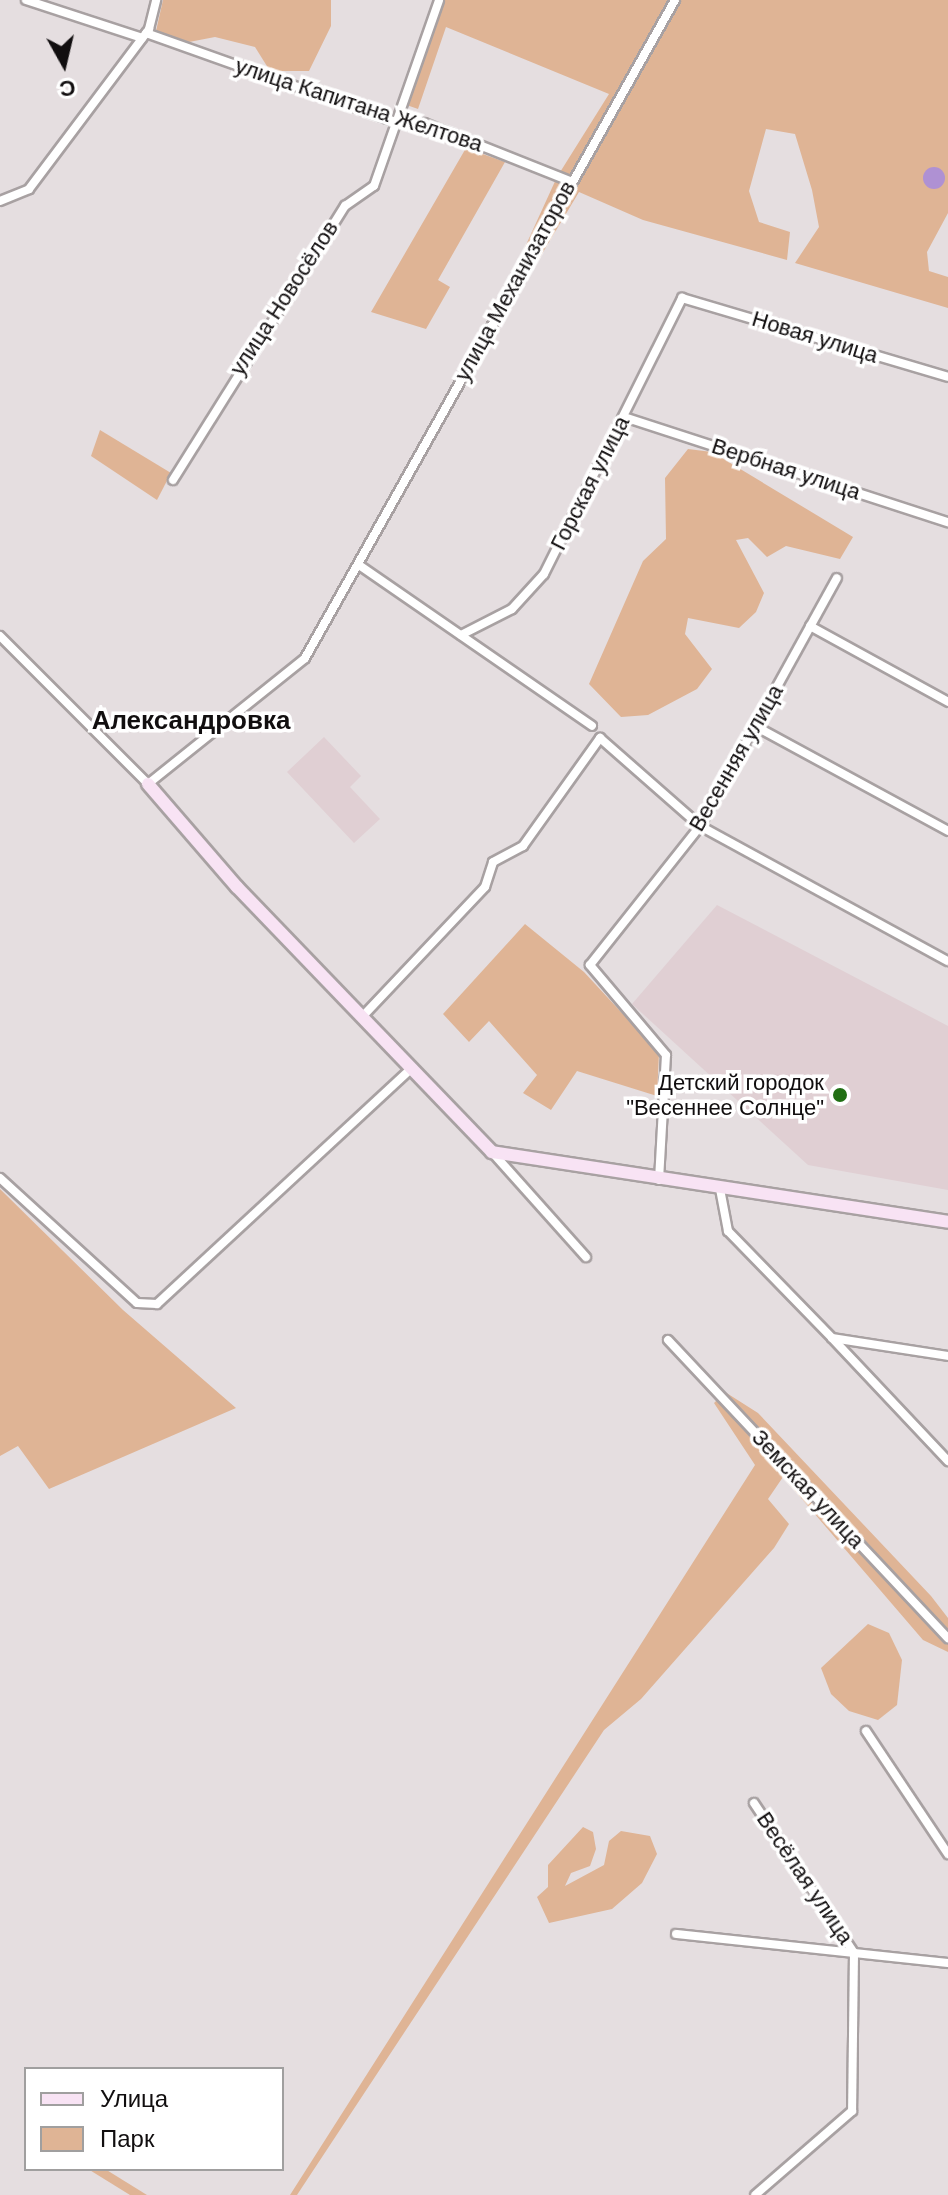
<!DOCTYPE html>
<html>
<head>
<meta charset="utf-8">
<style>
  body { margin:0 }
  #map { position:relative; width:948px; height:2195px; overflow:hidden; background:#e5dee0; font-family:Helvetica,sans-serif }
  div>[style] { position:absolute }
  .built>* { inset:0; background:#e0cfd3 }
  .green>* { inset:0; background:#dfb495 }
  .water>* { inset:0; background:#af91d3 }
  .round { border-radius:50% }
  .roads { filter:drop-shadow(2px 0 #a8a1a2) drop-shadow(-2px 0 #a8a1a2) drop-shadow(0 2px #a8a1a2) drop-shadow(0 -2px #a8a1a2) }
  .street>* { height:8px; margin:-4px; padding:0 4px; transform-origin:4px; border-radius:4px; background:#fff }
  .secondary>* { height:12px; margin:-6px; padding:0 6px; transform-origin:6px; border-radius:6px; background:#f8e3f4 }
  .dots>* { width:22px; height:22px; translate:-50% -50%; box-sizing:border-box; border:4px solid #fff; border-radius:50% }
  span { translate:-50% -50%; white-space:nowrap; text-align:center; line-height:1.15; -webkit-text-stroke:7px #fff; paint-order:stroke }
  .street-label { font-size:22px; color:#110e0f }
  .poi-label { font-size:22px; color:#110e0f }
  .right { translate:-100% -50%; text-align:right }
  .quarter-label { font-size:26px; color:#110e0f; font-weight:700 }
  .legend { position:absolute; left:24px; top:2067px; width:260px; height:104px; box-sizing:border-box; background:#fff; border:2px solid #a09f9f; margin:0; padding:10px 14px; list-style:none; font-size:24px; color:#110e0f }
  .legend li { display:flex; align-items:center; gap:16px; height:40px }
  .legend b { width:40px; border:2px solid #a09f9f }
  .north { position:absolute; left:24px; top:24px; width:80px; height:80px; -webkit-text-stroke:6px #fff; paint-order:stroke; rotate:172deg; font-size:22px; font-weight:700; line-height:32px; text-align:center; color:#110e0f }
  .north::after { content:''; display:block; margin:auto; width:28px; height:36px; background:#110e0f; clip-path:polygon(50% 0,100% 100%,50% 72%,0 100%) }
</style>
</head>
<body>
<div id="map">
  <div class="built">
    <div style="clip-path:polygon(324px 737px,361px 776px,350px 787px,380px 819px,354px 843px,287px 772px)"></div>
    <div style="clip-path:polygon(717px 905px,948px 1026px,948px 1190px,808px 1165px,632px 1004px)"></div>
  </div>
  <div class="green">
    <div style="clip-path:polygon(163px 0,331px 0,331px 26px,309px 71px,270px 71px,255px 47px,215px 37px,189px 42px,156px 31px)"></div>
    <div style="clip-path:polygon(442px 0,948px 0,948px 213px,927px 252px,929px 271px,948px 277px,948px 308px,795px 263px,819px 227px,812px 190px,795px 134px,766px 129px,749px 191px,759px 222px,790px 232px,787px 260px,643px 220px,579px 192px,539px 259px,520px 258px,557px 177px,609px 94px,446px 27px,418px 109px,401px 103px)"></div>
    <div style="clip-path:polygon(466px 148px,505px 162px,438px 280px,450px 287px,426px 329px,371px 312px)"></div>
    <div style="clip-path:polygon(100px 430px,171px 473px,157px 500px,91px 456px)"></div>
    <div style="clip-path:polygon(688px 449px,712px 452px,853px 537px,840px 559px,786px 546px,767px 557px,748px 538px,736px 540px,764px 593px,756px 612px,739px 628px,688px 618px,685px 634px,712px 669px,697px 689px,648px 715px,621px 717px,589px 684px,643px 561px,666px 539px,665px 478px)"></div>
    <div style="clip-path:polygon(525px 924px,584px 972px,659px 1053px,657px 1096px,577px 1071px,551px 1110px,523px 1093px,537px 1075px,489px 1021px,469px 1042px,443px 1014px)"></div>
    <div style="clip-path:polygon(0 1189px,123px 1310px,236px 1408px,49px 1489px,18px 1446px,0 1456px)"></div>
    <div style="clip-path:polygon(725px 1392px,758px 1413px,931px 1596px,948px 1618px,948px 1652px,923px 1640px,783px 1477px,768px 1499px,789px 1524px,774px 1548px,641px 1699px,604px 1730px,297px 2195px,290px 2195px,755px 1465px,714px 1403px)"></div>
    <div style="clip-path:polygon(868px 1624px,889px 1633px,902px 1660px,897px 1705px,878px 1720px,849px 1711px,831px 1694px,821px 1668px)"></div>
    <div style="clip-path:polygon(583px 1827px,593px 1832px,596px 1849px,590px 1866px,571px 1873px,565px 1886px,604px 1865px,609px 1841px,621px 1831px,650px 1836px,657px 1854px,642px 1883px,612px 1909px,549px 1923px,537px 1897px,548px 1887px,548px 1865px)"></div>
    <div style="clip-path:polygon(88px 2169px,105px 2169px,147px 2195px,130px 2195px)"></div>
  </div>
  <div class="water">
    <div class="round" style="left:923px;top:167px;width:22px;height:22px"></div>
  </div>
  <div class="roads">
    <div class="street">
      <div style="left:26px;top:0;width:122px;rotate:18.1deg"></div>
      <div style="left:146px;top:33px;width:269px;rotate:19.6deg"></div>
      <div style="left:399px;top:123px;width:25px"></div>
      <div style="left:424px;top:123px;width:157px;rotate:21.7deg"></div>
      <div style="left:0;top:201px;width:31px;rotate:-22deg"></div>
      <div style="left:29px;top:189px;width:200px;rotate:-53.1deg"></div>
      <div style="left:149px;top:29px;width:30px;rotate:-76deg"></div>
      <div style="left:624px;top:417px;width:341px;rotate:18deg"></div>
      <div style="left:173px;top:480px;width:324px;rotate:-57.9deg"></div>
      <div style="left:345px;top:206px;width:35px;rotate:-35deg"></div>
      <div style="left:374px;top:186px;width:197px;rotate:-70.7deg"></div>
      <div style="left:359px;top:565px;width:283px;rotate:34.6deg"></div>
      <div style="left:810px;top:626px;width:158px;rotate:28.8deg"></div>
      <div style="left:461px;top:635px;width:57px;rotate:-27deg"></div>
      <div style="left:512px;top:609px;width:47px;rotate:-47.6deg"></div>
      <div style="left:544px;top:574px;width:309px;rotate:-63.4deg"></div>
      <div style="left:682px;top:298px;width:277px;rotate:16.5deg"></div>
      <div style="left:0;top:636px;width:209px;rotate:45deg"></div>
      <div style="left:148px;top:784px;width:201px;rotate:-38.7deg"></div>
      <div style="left:305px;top:658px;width:755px;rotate:-60.65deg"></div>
      <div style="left:755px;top:726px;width:220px;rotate:28.5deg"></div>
      <div style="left:362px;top:1017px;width:179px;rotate:-46.6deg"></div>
      <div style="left:485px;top:887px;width:26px;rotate:-72deg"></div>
      <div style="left:493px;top:862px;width:34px;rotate:-28deg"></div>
      <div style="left:523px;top:846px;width:133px;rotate:-54.5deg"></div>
      <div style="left:600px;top:738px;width:133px;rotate:41.3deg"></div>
      <div style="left:700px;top:826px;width:282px;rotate:28.6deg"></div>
      <div style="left:492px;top:1152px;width:141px;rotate:48.2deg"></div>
      <div style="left:0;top:1178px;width:185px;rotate:42.4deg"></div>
      <div style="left:137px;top:1303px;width:20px;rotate:3deg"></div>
      <div style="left:157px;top:1304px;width:347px;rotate:-42.8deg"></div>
      <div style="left:659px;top:1180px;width:125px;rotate:-86.8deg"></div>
      <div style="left:666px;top:1055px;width:118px;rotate:-130.2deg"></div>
      <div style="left:590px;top:965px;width:177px;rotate:-51.6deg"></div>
      <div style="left:700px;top:826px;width:283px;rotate:-61.1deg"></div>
      <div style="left:720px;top:1189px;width:43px;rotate:79.2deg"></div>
      <div style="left:728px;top:1231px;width:149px;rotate:45.8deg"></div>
      <div style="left:832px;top:1338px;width:117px;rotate:8.8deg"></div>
      <div style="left:833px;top:1339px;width:168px;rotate:46.7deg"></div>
      <div style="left:668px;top:1340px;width:409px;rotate:46.8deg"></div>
      <div style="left:866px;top:1731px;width:148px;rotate:56.3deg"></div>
      <div style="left:754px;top:1803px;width:180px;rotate:56.3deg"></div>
      <div style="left:854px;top:1953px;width:158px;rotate:90.7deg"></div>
      <div style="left:852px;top:2111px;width:128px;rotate:139.1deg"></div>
      <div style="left:676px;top:1934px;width:274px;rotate:6.1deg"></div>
    </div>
    <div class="secondary">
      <div style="left:148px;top:784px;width:136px;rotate:49.2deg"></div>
      <div style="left:237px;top:887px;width:368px;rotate:46.1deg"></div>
      <div style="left:492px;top:1152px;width:461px;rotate:8.7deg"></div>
    </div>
  </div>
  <div class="dots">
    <div style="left:840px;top:1095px;background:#216f14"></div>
  </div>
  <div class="street-label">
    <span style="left:359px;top:105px;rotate:18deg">улица Капитана Желтова</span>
    <span style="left:515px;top:281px;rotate:-61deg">улица Механизаторов</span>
    <span style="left:284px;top:298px;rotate:-57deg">улица Новосёлов</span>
    <span style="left:815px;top:337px;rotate:17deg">Новая улица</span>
    <span style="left:786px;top:469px;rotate:18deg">Вербная улица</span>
    <span style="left:590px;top:483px;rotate:-63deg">Горская улица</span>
    <span style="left:736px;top:758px;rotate:-60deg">Весенняя улица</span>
    <span style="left:808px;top:1489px;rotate:47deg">Земская улица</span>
    <span style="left:805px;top:1878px;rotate:56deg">Весёлая улица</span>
  </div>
  <div class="poi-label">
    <span class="right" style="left:824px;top:1095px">Детский городок<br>"Весеннее Солнце"</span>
  </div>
  <div class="quarter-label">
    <span style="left:191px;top:721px">Александровка</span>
  </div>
  <ul class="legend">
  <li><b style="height:10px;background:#f8e3f4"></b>Улица</li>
  <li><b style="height:22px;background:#dfb495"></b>Парк</li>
  </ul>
  <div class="north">С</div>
</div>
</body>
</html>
